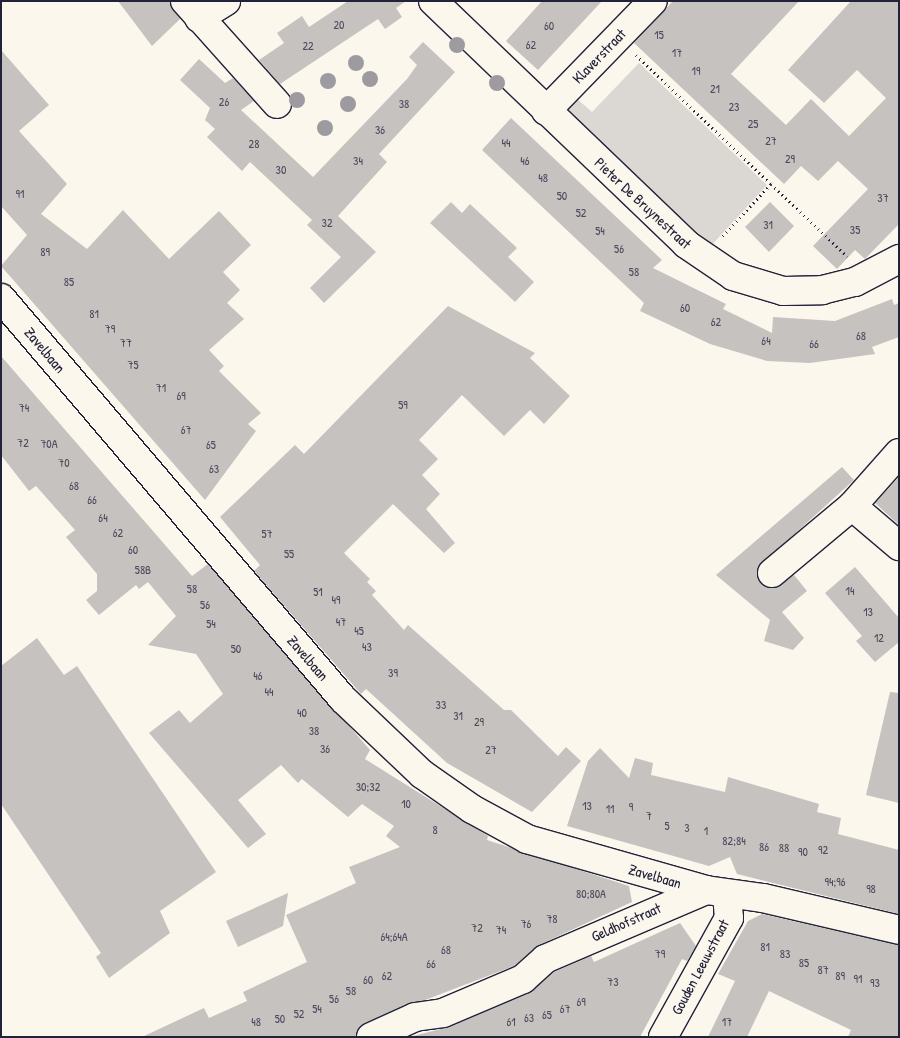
<!DOCTYPE html>
<html>
<head>
<meta charset="utf-8">
<style>
  body { margin:0 }
  #map { position:relative; width:900px; height:1038px; overflow:hidden; background:#fbf7ec; font-family:"Patrick Hand",sans-serif }
  div>[style] { position:absolute }
  .green>* { inset:0; background:#dbd8d3 }
  .building>* { inset:0; background:#c6c2c0 }
  .path>* { height:3px; margin-top:-1.5px; transform-origin:0; background:repeating-linear-gradient(90deg,#22223b 0 1px,transparent 0 5px) }
  .roads { filter:drop-shadow(1px 0 #22223b) drop-shadow(-1px 0 #22223b) drop-shadow(0 1px #22223b) drop-shadow(0 -1px #22223b) }
  .minor>* { height:28px; margin:-14px; padding:0 14px; transform-origin:14px; border-radius:14px; background:#fbf7ec }
  .trees>* { width:16px; height:16px; margin:-8px; border-radius:50%; background:#9d9ba0 }
  span { translate:-50% -50%; white-space:nowrap; text-align:center; line-height:1.15; -webkit-text-stroke:4px #fbf7ec; paint-order:stroke }
  .number-label { font-size:12px; color:#4b4a5c }
  .number-label span { -webkit-text-stroke-width:0 }
  .street-label { font-size:15px; color:#22223b }
  .frame { position:absolute; inset:0; border:2px solid #22223b; pointer-events:none }
</style>
</head>
<body>
<div id="map">
  <div class="green">
    <div style="clip-path:polygon(639px 63px,767px 185px,709px 248px,567px 112px,575px 97px,592px 112px)"></div>
  </div>
  <div class="building">
    <div style="clip-path:polygon(118px 1px,170px 1px,180px 19px,152px 46px)"></div>
    <div style="clip-path:polygon(348px 1px,406px 1px,396px 8px,402px 17px,385px 29px,378px 19px,280px 84px,259px 60px,284px 43px,277px 33px,302px 16px,309px 27px)"></div>
    <div style="clip-path:polygon(542px 1px,602px 1px,538px 70px,506px 41px)"></div>
    <div style="clip-path:polygon(673px 1px,799px 1px,731px 74px,786px 125px,811px 99px,849px 136px,886px 98px,857px 70px,824px 103px,788px 70px,851px 1px,899px 1px,899px 224px,865px 259px,855px 250px,837px 269px,813px 246px,868px 189px,838px 161px,818px 181px,801px 166px,784px 184px,634px 43px)"></div>
    <div style="clip-path:polygon(423px 42px,455px 72px,379px 154px,387px 162px,338px 216px,376px 252px,324px 303px,310px 288px,341px 257px,307px 225px,312px 220px,250px 162px,242px 171px,207px 137px,215px 129px,205px 120px,210px 108px,180px 80px,199px 59px,225px 83px,233px 78px,254px 101px,241px 110px,313px 177px,407px 79px,417px 65px,409px 57px)"></div>
    <div style="clip-path:polygon(1px 50px,49px 105px,19px 131px,67px 184px,41px 214px,87px 249px,123px 210px,169px 259px,219px 211px,251px 245px,223px 272px,240px 290px,227px 303px,244px 319px,209px 350px,224px 366px,219px 371px,261px 413px,248px 424px,256px 431px,205px 500px,1px 266px,27px 235px,1px 206px)"></div>
    <div style="clip-path:polygon(511px 118px,662px 260px,653px 268px,726px 304px,723px 309px,772px 333px,773px 317px,835px 321px,892px 299px,894px 305px,899px 303px,899px 337px,872px 347px,875px 354px,810px 363px,767px 361px,710px 344px,640px 311px,644px 303px,482px 150px)"></div>
    <div style="clip-path:polygon(451px 202px,462px 213px,470px 204px,517px 248px,508px 257px,534px 282px,515px 302px,430px 223px)"></div>
    <div style="clip-path:polygon(770px 202px,794px 226px,769px 252px,745px 227px)"></div>
    <div style="clip-path:polygon(448px 306px,535px 353px,530px 358px,570px 396px,544px 424px,530px 410px,504px 436px,462px 395px,419px 440px,438px 459px,422px 475px,440px 494px,426px 509px,455px 543px,444px 553px,393px 504px,344px 553px,370px 579px,367px 582px,376px 591px,372px 595px,404px 630px,408px 625px,504px 710px,511px 710px,558px 756px,566px 747px,581px 761px,532px 812px,447px 763px,366px 689px,361px 694px,254px 571px,260px 565px,220px 517px,295px 445px,304px 454px)"></div>
    <div style="clip-path:polygon(1px 356px,192px 576px,208px 564px,370px 750px,365px 759px,488px 836px,487px 840px,629px 886px,632px 902px,539px 945px,514px 966px,365px 1023px,356px 1037px,142px 1037px,204px 1008px,209px 1018px,247px 1001px,243px 992px,307px 962px,286px 915px,356px 883px,349px 867px,400px 847px,386px 836px,394px 826px,362px 804px,348px 817px,302px 779px,298px 783px,281px 765px,238px 800px,266px 834px,248px 848px,149px 733px,179px 710px,190px 723px,223px 694px,196px 654px,148px 645px,176px 616px,148px 582px,139px 589px,136px 585px,99px 615px,86px 600px,97px 591px,97px 574px,66px 537px,75px 530px,36px 486px,29px 491px,1px 455px)"></div>
    <div style="clip-path:polygon(842px 467px,854px 480px,758px 567px,757px 576px,766px 587px,775px 588px,794px 575px,807px 591px,782px 612px,804px 638px,793px 650px,764px 641px,770px 620px,716px 575px)"></div>
    <div style="clip-path:polygon(899px 477px,899px 525px,875px 503px)"></div>
    <div style="clip-path:polygon(855px 567px,899px 618px,899px 642px,875px 662px,856px 641px,862px 636px,825px 593px)"></div>
    <div style="clip-path:polygon(37px 638px,64px 675px,77px 666px,216px 872px,160px 911px,170px 933px,109px 978px,96px 957px,101px 953px,1px 804px,1px 666px)"></div>
    <div style="clip-path:polygon(890px 692px,899px 693px,899px 803px,866px 795px)"></div>
    <div style="clip-path:polygon(600px 748px,629px 778px,635px 758px,653px 763px,651px 775px,725px 792px,728px 777px,819px 804px,817px 812px,841px 818px,838px 834px,899px 850px,899px 914px,737px 874px,730px 857px,709px 866px,567px 826px,588px 761px)"></div>
    <div style="clip-path:polygon(288px 893px,283px 926px,238px 947px,226px 921px)"></div>
    <div style="clip-path:polygon(762px 914px,899px 945px,899px 1037px,848px 1037px,851px 1030px,769px 991px,747px 1037px,708px 1037px,735px 981px,718px 974px,748px 921px)"></div>
    <div style="clip-path:polygon(680px 923px,696px 946px,687px 961px,682px 959px,640px 1037px,409px 1037px,449px 1027px,529px 993px,554px 972px,591px 956px,594px 962px)"></div>
  </div>
  <div class="path">
    <div style="left:636px;top:55px;width:187px;rotate:43.7deg"></div>
    <div style="left:771px;top:184px;width:72px;rotate:132.8deg"></div>
    <div style="left:771px;top:184px;width:105px;rotate:43.5deg"></div>
  </div>
  <div class="roads">
    <div class="minor">
      <div style="left:185px;top:1px;width:138px;rotate:48.2deg"></div>
      <div style="left:433px;top:1px;width:351px;rotate:43.8deg"></div>
      <div style="left:686px;top:244px;width:57px;rotate:34.2deg"></div>
      <div style="left:733px;top:276px;width:52px;rotate:16.7deg"></div>
      <div style="left:783px;top:291px;width:39px;rotate:-1deg"></div>
      <div style="left:822px;top:290px;width:34px;rotate:-14deg"></div>
      <div style="left:855px;top:282px;width:50px;rotate:-27.6deg"></div>
      <div style="left:199px;top:18px;width:32px;rotate:-32deg"></div>
      <div style="left:546px;top:111px;width:153px;rotate:-45.8deg"></div>
      <div style="left:1px;top:298px;width:527px;rotate:49.54deg"></div>
      <div style="left:343px;top:699px;width:109px;rotate:43.5deg"></div>
      <div style="left:422px;top:774px;width:61px;rotate:35deg"></div>
      <div style="left:472px;top:809px;width:63px;rotate:28.6deg"></div>
      <div style="left:527px;top:839px;width:186px;rotate:15.9deg"></div>
      <div style="left:852px;top:506px;width:71px;rotate:-48.4deg"></div>
      <div style="left:772px;top:573px;width:104px;rotate:-39.9deg"></div>
      <div style="left:852px;top:506px;width:62px;rotate:40.4deg"></div>
      <div style="left:371px;top:1037px;width:48px;rotate:-24.4deg"></div>
      <div style="left:415px;top:1017px;width:28px;rotate:-8deg"></div>
      <div style="left:443px;top:1013px;width:87px;rotate:-23deg"></div>
      <div style="left:523px;top:979px;width:30px;rotate:-42deg"></div>
      <div style="left:545px;top:959px;width:175px;rotate:-23.2deg"></div>
      <div style="left:706px;top:890px;width:58px;rotate:8deg"></div>
      <div style="left:763px;top:898px;width:140px;rotate:13.2deg"></div>
      <div style="left:663px;top:1037px;width:136px;rotate:-61deg"></div>
      <div style="left:729px;top:918px;width:24px;rotate:-95deg"></div>
    </div>
  </div>
  <div class="trees">
    <div style="left:457px;top:45px"></div>
    <div style="left:356px;top:63px"></div>
    <div style="left:370px;top:79px"></div>
    <div style="left:328px;top:81px"></div>
    <div style="left:497px;top:83px"></div>
    <div style="left:297px;top:100px"></div>
    <div style="left:348px;top:104px"></div>
    <div style="left:325px;top:128px"></div>
  </div>
  <div class="number-label">
    <span style="left:339px;top:25px">20</span>
    <span style="left:549px;top:26px">60</span>
    <span style="left:659px;top:35px">15</span>
    <span style="left:531px;top:45px">62</span>
    <span style="left:308px;top:46px">22</span>
    <span style="left:677px;top:53px">17</span>
    <span style="left:696px;top:71px">19</span>
    <span style="left:715px;top:89px">21</span>
    <span style="left:224px;top:102px">26</span>
    <span style="left:404px;top:104px">38</span>
    <span style="left:734px;top:107px">23</span>
    <span style="left:753px;top:124px">25</span>
    <span style="left:380px;top:130px">36</span>
    <span style="left:771px;top:141px">27</span>
    <span style="left:506px;top:143px">44</span>
    <span style="left:254px;top:144px">28</span>
    <span style="left:790px;top:159px">29</span>
    <span style="left:358px;top:161px">34</span>
    <span style="left:525px;top:161px">46</span>
    <span style="left:281px;top:170px">30</span>
    <span style="left:543px;top:178px">48</span>
    <span style="left:20px;top:194px">91</span>
    <span style="left:562px;top:196px">50</span>
    <span style="left:883px;top:198px">37</span>
    <span style="left:581px;top:213px">52</span>
    <span style="left:327px;top:223px">32</span>
    <span style="left:768px;top:225px">31</span>
    <span style="left:855px;top:230px">35</span>
    <span style="left:600px;top:231px">54</span>
    <span style="left:619px;top:249px">56</span>
    <span style="left:45px;top:252px">89</span>
    <span style="left:634px;top:272px">58</span>
    <span style="left:69px;top:282px">85</span>
    <span style="left:685px;top:308px">60</span>
    <span style="left:94px;top:314px">81</span>
    <span style="left:716px;top:322px">62</span>
    <span style="left:110px;top:329px">79</span>
    <span style="left:861px;top:336px">68</span>
    <span style="left:766px;top:341px">64</span>
    <span style="left:126px;top:343px">77</span>
    <span style="left:814px;top:344px">66</span>
    <span style="left:133px;top:365px">75</span>
    <span style="left:161px;top:388px">71</span>
    <span style="left:181px;top:396px">69</span>
    <span style="left:403px;top:405px">59</span>
    <span style="left:24px;top:408px">74</span>
    <span style="left:186px;top:430px">67</span>
    <span style="left:23px;top:443px">72</span>
    <span style="left:49px;top:444px">70A</span>
    <span style="left:211px;top:445px">65</span>
    <span style="left:64px;top:463px">70</span>
    <span style="left:214px;top:469px">63</span>
    <span style="left:74px;top:486px">68</span>
    <span style="left:92px;top:500px">66</span>
    <span style="left:103px;top:518px">64</span>
    <span style="left:118px;top:533px">62</span>
    <span style="left:267px;top:534px">57</span>
    <span style="left:133px;top:550px">60</span>
    <span style="left:289px;top:554px">55</span>
    <span style="left:143px;top:570px">58B</span>
    <span style="left:192px;top:589px">58</span>
    <span style="left:850px;top:591px">14</span>
    <span style="left:318px;top:592px">51</span>
    <span style="left:336px;top:600px">49</span>
    <span style="left:205px;top:605px">56</span>
    <span style="left:868px;top:612px">13</span>
    <span style="left:341px;top:622px">47</span>
    <span style="left:211px;top:624px">54</span>
    <span style="left:359px;top:631px">45</span>
    <span style="left:879px;top:638px">12</span>
    <span style="left:367px;top:647px">43</span>
    <span style="left:236px;top:649px">50</span>
    <span style="left:393px;top:673px">39</span>
    <span style="left:258px;top:676px">46</span>
    <span style="left:269px;top:692px">44</span>
    <span style="left:441px;top:705px">33</span>
    <span style="left:302px;top:713px">40</span>
    <span style="left:458px;top:716px">31</span>
    <span style="left:479px;top:722px">29</span>
    <span style="left:314px;top:731px">38</span>
    <span style="left:325px;top:749px">36</span>
    <span style="left:491px;top:750px">27</span>
    <span style="left:368px;top:787px">30;32</span>
    <span style="left:406px;top:804px">10</span>
    <span style="left:587px;top:806px">13</span>
    <span style="left:631px;top:807px">9</span>
    <span style="left:610px;top:809px">11</span>
    <span style="left:649px;top:816px">7</span>
    <span style="left:667px;top:826px">5</span>
    <span style="left:687px;top:828px">3</span>
    <span style="left:435px;top:830px">8</span>
    <span style="left:706px;top:831px">1</span>
    <span style="left:734px;top:841px">82;84</span>
    <span style="left:764px;top:847px">86</span>
    <span style="left:784px;top:848px">88</span>
    <span style="left:823px;top:850px">92</span>
    <span style="left:803px;top:852px">90</span>
    <span style="left:835px;top:882px">94;96</span>
    <span style="left:871px;top:889px">98</span>
    <span style="left:591px;top:894px">80;80A</span>
    <span style="left:552px;top:919px">78</span>
    <span style="left:526px;top:924px">76</span>
    <span style="left:477px;top:928px">72</span>
    <span style="left:501px;top:930px">74</span>
    <span style="left:394px;top:937px">64;64A</span>
    <span style="left:765px;top:947px">81</span>
    <span style="left:446px;top:950px">68</span>
    <span style="left:660px;top:954px">79</span>
    <span style="left:785px;top:954px">83</span>
    <span style="left:804px;top:963px">85</span>
    <span style="left:431px;top:964px">66</span>
    <span style="left:823px;top:970px">87</span>
    <span style="left:387px;top:976px">62</span>
    <span style="left:840px;top:976px">89</span>
    <span style="left:858px;top:979px">91</span>
    <span style="left:368px;top:980px">60</span>
    <span style="left:613px;top:982px">73</span>
    <span style="left:875px;top:983px">93</span>
    <span style="left:351px;top:991px">58</span>
    <span style="left:334px;top:999px">56</span>
    <span style="left:581px;top:1002px">69</span>
    <span style="left:317px;top:1009px">54</span>
    <span style="left:565px;top:1009px">67</span>
    <span style="left:299px;top:1014px">52</span>
    <span style="left:547px;top:1015px">65</span>
    <span style="left:529px;top:1018px">63</span>
    <span style="left:280px;top:1019px">50</span>
    <span style="left:256px;top:1022px">48</span>
    <span style="left:511px;top:1022px">61</span>
    <span style="left:727px;top:1022px">17</span>
  </div>
  <div class="street-label">
    <span style="left:599px;top:56px;rotate:-46deg">Klaverstraat</span>
    <span style="left:643px;top:203px;rotate:43deg">Pieter De Bruynestraat</span>
    <span style="left:45px;top:350px;rotate:50deg">Zavelbaan</span>
    <span style="left:308px;top:658px;rotate:49deg">Zavelbaan</span>
    <span style="left:655px;top:876px;rotate:16deg">Zavelbaan</span>
    <span style="left:626px;top:922px;rotate:-24deg">Geldhofstraat</span>
    <span style="left:700px;top:967px;rotate:-62deg">Gouden Leeuwstraat</span>
  </div>
  <div class="frame"></div>
</div>
</body>
</html>
